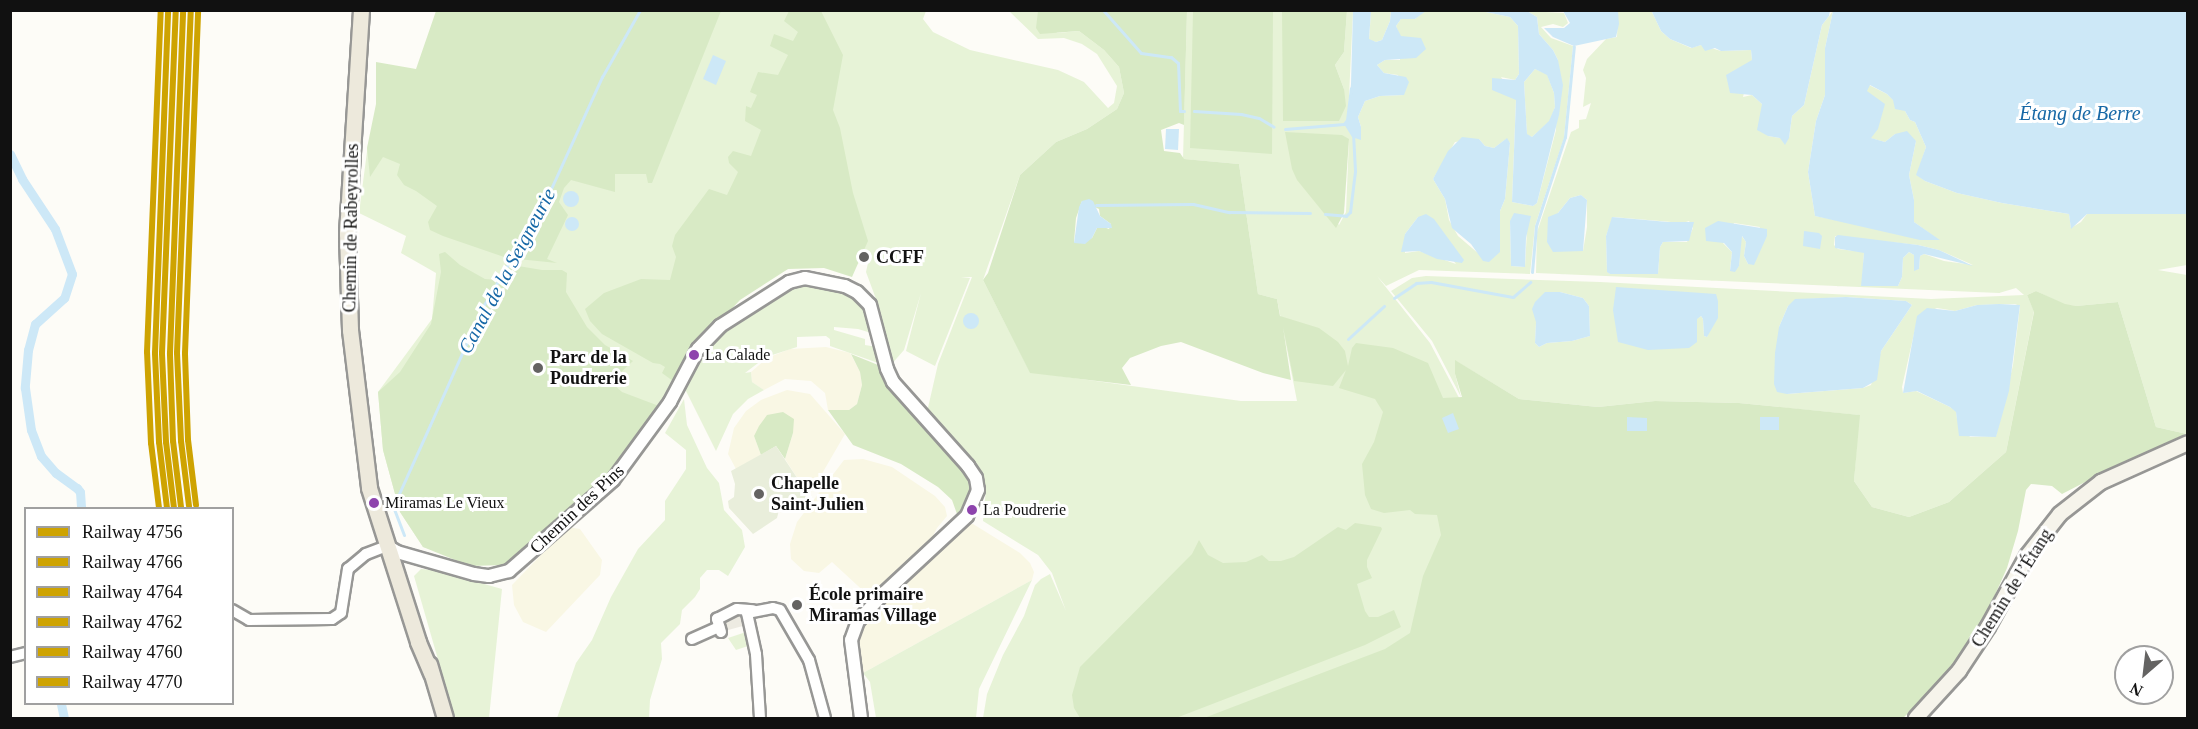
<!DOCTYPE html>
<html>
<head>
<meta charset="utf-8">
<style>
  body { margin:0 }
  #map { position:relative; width:2198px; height:729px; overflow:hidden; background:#fdfcf7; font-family:Georgia,serif }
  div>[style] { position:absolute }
  .farmland>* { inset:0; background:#f9f7e4 }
  .green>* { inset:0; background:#e7f3d7 }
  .forest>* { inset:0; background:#d8eac5 }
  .cemetery>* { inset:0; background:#e9eedb }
  .plaza>* { inset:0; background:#edebe2 }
  .water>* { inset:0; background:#cde8f7 }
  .round { border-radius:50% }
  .stream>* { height:3px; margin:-1.5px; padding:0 1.5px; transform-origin:1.5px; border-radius:1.5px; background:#cde8f7 }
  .canal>* { height:9px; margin:-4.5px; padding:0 4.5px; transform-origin:4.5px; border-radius:4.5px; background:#cde8f7 }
  .roads { filter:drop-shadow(2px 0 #979795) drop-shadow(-2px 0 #979795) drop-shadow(0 2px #979795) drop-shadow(0 -2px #979795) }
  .minor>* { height:10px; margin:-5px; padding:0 5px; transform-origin:5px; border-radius:5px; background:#fffffe }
  .tertiary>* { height:12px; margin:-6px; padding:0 6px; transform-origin:6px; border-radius:6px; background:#fffffe }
  .secondary>* { height:14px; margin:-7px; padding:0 7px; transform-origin:7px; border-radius:7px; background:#f6f4eb }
  .primary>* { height:15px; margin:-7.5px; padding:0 7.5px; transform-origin:7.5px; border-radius:7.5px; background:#ede9dc }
  .rail-1>* { height:6px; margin:-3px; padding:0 3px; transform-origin:3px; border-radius:3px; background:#cea301 }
  .rail-2>* { height:6px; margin:-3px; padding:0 3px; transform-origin:3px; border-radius:3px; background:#cea301 }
  .rail-3>* { height:6px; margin:-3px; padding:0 3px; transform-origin:3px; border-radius:3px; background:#cea301 }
  .rail-4>* { height:6px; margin:-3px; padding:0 3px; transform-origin:3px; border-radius:3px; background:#cea301 }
  .rail-5>* { height:6px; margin:-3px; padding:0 3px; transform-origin:3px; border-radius:3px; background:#cea301 }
  .rail-6>* { height:6px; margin:-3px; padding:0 3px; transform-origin:3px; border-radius:3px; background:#cea301 }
  .dots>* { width:16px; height:16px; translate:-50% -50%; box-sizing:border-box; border:3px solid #fff; border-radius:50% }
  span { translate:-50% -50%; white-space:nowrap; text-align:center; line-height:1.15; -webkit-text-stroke:6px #fff; paint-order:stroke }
  .bus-label { font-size:16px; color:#111 }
  .left { translate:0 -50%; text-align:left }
  .street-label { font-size:18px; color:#111 }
  .poi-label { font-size:18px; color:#111; font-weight:700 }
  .water-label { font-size:20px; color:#1768a6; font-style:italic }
  .frame { position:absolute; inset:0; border:12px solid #111; pointer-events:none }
  .legend { position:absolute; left:24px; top:507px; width:210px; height:198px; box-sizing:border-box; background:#fff; border:2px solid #a0a0a0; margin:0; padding:8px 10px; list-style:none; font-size:18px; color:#111 }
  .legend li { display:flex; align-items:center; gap:12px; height:30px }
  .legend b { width:30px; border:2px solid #a0a0a0 }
  .north { position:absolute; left:2114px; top:645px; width:60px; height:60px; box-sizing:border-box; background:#fff; border:2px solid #a0a0a0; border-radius:50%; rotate:208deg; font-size:16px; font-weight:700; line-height:24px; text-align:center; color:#111 }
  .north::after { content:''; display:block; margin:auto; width:21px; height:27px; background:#646362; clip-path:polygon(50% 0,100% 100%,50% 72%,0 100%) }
</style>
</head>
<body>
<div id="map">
  <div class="farmland">
    <div style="clip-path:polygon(826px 347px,850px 353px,860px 372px,862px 385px,857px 404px,849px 410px,828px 410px,825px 393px,811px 381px,785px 379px,764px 390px,752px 382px,751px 372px,767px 358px,790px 349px)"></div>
    <div style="clip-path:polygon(787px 390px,810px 394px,845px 434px,809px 496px,785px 459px,793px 433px,754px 436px,761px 455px,736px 469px,728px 454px,734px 428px,746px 411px,761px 400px)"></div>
    <div style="clip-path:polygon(863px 459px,892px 467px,935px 496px,945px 507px,947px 516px,937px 528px,930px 542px,870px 597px,832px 562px,819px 573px,804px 571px,791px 559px,790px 544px,797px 522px,844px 460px)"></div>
    <div style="clip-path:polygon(966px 524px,973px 524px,1020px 553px,1030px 563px,1034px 572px,1032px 580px,863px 673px,858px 644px,864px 625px,877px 608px)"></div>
    <div style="clip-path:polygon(568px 527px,580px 529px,602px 560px,600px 575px,546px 632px,523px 622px,514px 605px,512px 585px)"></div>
  </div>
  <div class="green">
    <div style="clip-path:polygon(evenodd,1426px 10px,1481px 11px,1510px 17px,1518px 26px,1519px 74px,1515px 80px,1501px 77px,1516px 99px,1512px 202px,1533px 206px,1537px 203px,1556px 130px,1558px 60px,1553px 50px,1539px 34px,1537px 17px,1527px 11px,1564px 13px,1568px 23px,1563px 27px,1553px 24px,1541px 27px,1551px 38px,1573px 46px,1564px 138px,1535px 226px,1530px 274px,1419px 270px,1386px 286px,1377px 276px,1430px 343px,1484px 445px,1527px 718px,983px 718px,987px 694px,1003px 655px,1024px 616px,1035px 585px,1041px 579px,1050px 574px,1066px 611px,1052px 573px,1038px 555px,983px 521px,986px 488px,976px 466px,927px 412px,938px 364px,972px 277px,961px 277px,970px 278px,935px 366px,906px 351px,921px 293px,904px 350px,890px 366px,876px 299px,866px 272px,868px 263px,798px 264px,739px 293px,684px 358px,664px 406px,471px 560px,423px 547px,400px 512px,383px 450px,378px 392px,432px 319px,436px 273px,401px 253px,406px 236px,359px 213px,368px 144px,417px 74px,439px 11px,926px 11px,923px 19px,933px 32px,970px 50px,1058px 70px,1084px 82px,1108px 108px,1114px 103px,1117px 86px,1097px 54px,1082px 44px,1064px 38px,1038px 39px,1009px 11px,1039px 11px,1057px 33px,1079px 31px,1104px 50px,1119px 67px,1124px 93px,1117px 109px,1087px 129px,1056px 142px,1020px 175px,983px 280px,1030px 372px,1241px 401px,1297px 401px,1277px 299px,1258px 294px,1239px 164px,1183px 159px,1187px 11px,1292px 11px,1289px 121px,1329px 121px,1339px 120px,1344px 89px,1335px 65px,1344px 52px,1347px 11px,1353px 11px,1348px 118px,1361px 127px,1358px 117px,1365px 101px,1380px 96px,1404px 95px,1398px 75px,1384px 73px,1377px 65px,1385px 60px,1400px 60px,1400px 36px,1396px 26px,1401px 19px,1415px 19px,1426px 10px,1349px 139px,1346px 212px,1339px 225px,1301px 172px,1349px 139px,1426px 10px,1479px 139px,1485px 146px,1494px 148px,1506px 139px,1510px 143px,1505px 199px,1500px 211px,1500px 252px,1479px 254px,1458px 236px,1449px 220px,1445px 199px,1433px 179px,1455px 142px,1479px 139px,1426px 10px,1418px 217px,1456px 264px,1419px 251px,1405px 253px,1405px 234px,1418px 217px,1426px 10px,1510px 221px,1527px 230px,1525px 267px,1511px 266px,1510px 221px)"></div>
    <div style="clip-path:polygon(1371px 11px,1391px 11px,1390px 21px,1382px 40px,1376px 42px,1369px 40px)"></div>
    <div style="clip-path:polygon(evenodd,1618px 11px,1652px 12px,1661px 31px,1670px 39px,1691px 48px,1701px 45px,1721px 51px,1751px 50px,1752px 60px,1743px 97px,1752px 95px,1763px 105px,1768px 136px,1780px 138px,1789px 138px,1792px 116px,1804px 105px,1822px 25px,1833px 11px,1825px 48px,1825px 95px,1816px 121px,1808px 172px,1815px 216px,1939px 240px,1914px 222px,1914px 200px,1909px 175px,1916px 141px,1895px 134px,1885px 142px,1870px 138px,1866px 91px,1869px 85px,1887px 94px,1905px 111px,1910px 120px,1915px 122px,1926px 147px,1917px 175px,1925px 181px,1957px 193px,2002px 203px,2069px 214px,2071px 228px,2081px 222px,2087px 214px,2187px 214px,2187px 265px,2158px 270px,2187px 275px,2187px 434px,2156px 427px,2118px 302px,2076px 306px,2065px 305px,2036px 291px,2027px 295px,2034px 311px,2006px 452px,1949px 502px,1909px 517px,1872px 507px,1854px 481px,1859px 415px,1739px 403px,1655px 401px,1598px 407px,1519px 399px,1456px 361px,1455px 374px,1461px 397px,1432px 341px,1391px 291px,1412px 278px,1426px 276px,1600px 282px,1931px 299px,2024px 295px,2016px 288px,1999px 293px,1536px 273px,1537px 232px,1571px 132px,1579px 128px,1579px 120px,1586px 119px,1591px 103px,1583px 107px,1586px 78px,1583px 70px,1587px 59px,1606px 39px,1617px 37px,1618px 11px,1581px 195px,1587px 200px,1587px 227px,1583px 251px,1558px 213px,1570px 198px,1581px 195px,1618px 11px,1613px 217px,1683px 223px,1689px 221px,1693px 228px,1687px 242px,1663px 242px,1660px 247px,1658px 274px,1610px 274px,1607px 271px,1606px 236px,1613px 217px,1618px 11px,1734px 223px,1760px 227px,1748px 264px,1744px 256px,1746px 242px,1741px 235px,1739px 266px,1730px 270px,1732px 252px,1723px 243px,1734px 223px,1618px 11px,1835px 236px,1918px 245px,1939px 250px,1973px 265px,1944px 261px,1924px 254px,1920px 256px,1919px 269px,1914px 270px,1914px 255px,1909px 252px,1903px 258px,1902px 277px,1898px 286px,1862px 286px,1864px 252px,1838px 249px,1834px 245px,1835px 236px,1618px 11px,1560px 292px,1583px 298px,1589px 306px,1590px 336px,1572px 341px,1547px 343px,1539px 347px,1535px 343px,1536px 323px,1560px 292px,1618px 11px,1846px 297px,1906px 301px,1912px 305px,1881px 351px,1871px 385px,1863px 388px,1787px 394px,1779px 327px,1788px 306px,1807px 299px,1846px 297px,1618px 11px,1718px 301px,1707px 337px,1704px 336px,1703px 319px,1701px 316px,1697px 319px,1718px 301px,1618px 11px,2015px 304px,2020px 306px,2013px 365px,1996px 436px,1970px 437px,1957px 419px,1956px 411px,1950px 407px,1916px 391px,1903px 393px,1902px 387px,1918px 316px,1937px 308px,1955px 311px,1977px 305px,2015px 304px)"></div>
    <div style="clip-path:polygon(1535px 69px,1547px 74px,1554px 93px,1555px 107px,1550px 121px,1532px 137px,1527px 135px,1524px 82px)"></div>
    <div style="clip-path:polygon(794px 282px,836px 288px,858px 298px,867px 308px,876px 340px,868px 332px,858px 329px,834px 327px,834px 330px,865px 339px,865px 345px,877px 347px,881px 364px,830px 346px,830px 339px,826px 336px,797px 337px,797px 347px,766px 357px,745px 373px,751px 372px,752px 382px,764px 390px,748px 399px,733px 414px,716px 451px,684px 387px,705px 351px,720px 336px)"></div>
    <div style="clip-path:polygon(684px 399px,687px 425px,707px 468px,719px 483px,724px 510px,742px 530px,745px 547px,728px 576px,719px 570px,707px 570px,700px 578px,700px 589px,695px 597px,682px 610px,680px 624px,661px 643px,662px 659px,650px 700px,649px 718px,557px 718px,576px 663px,592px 640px,611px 597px,638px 549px,665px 520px,665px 501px,686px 469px,686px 450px,665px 433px)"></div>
    <div style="clip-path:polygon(421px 569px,434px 570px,502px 589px,489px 718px,456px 718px,454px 715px,414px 576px)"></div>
    <div style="clip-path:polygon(1032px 580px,979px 689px,976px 718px,876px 718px,870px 682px,863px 673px)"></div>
    <div style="clip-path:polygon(749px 631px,751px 645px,736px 650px,728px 638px)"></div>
  </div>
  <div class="forest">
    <div style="clip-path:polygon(436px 11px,436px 10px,721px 11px,652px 183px,648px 183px,646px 174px,615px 174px,615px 192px,571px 180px,564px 188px,559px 202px,568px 215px,547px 259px,557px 263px,507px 258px,443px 236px,430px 230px,428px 222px,437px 206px,416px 191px,404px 185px,397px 175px,400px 164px,383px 157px,370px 177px,367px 148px,376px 104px,376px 62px,416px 69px)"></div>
    <div style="clip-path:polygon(789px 11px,821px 11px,843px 55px,833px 110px,840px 128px,853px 193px,868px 241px,852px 277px,824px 268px,788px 269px,740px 300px,692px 351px,673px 381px,662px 373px,665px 367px,660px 364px,653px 363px,602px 334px,590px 321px,585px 309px,604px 293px,641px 279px,670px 280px,676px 257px,672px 246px,675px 235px,709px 189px,727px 195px,738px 172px,729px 163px,728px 157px,733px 151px,751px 156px,761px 130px,745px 121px,746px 106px,751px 108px,757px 95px,750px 92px,758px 72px,778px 75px,788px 55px,770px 46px,774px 34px,793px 41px,798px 32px,784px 21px)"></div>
    <div style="clip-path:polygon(evenodd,1038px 11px,1187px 11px,1184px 125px,1179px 123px,1161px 130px,1164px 151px,1180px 153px,1184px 159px,1239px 164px,1258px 294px,1277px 299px,1280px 316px,1319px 328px,1338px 342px,1345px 351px,1348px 366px,1352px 348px,1356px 343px,1393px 348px,1428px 363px,1443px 398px,1462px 397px,1455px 374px,1455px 360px,1519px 399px,1598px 407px,1655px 401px,1739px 403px,1860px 415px,1854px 481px,1872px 507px,1909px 517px,1949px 502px,2006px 452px,2034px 312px,2027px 295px,2036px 291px,2065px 304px,2076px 306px,2118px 302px,2156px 427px,2187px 434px,2122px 463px,2062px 494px,2052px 486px,2031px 484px,2026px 490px,2018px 531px,2007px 568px,1979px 631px,1947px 677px,1903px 718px,1204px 718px,1385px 649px,1410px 633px,1423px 576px,1441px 535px,1437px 515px,1415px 514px,1410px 510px,1384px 513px,1371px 509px,1365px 495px,1362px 464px,1374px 442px,1383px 412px,1375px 399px,1339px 388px,1346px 370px,1333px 386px,1294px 381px,1283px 327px,1291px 380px,1263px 373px,1181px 342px,1161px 346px,1130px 358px,1122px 368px,1131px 385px,1030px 373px,983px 280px,988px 273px,1020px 175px,1056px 142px,1087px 129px,1117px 109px,1124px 93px,1119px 67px,1104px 50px,1079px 31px,1040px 34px,1036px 28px,1038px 11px,1082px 201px,1099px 209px,1100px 216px,1111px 224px,1109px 229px,1101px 226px,1097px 228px,1092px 238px,1074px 242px,1076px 218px,1082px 201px)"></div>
    <div style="clip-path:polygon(1193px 11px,1273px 11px,1272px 154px,1190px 148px)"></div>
    <div style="clip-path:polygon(1282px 11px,1347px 11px,1344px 52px,1335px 65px,1344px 89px,1346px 106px,1339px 121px,1283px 121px)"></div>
    <div style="clip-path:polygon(1285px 132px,1342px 135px,1349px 139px,1344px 213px,1336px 228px,1297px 180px,1292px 169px)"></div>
    <div style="clip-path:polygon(445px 252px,460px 265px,485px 279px,496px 280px,506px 264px,542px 270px,562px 270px,567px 273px,566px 292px,587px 327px,605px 345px,633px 361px,620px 373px,613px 384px,622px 392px,659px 406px,625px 463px,504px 565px,470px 566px,423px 547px,400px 512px,383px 450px,378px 392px,400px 372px,431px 324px,441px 272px,439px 254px)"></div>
    <div style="clip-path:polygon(851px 354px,883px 367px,970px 475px,974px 489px,964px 510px,957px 514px,952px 500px,938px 487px,901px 464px,853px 445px,828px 410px,849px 410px,857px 404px,862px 385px,860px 372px)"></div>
    <div style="clip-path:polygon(783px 412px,794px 419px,793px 433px,785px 459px,776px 446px,761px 455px,754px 436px,759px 426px,767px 415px)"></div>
    <div style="clip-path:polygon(1355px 523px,1381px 527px,1382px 529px,1367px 560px,1367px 567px,1372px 578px,1357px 584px,1365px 611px,1369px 617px,1378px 617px,1394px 610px,1401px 627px,1365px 645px,1176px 718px,1080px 718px,1074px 708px,1072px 695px,1080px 667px,1192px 554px,1199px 540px,1208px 555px,1223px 563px,1246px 562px,1262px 555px,1269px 561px,1281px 561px,1294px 557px,1338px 527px,1346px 530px)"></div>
  </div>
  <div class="cemetery">
    <div style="clip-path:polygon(776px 446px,809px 496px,789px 510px,779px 510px,777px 518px,753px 534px,729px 508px,728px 501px,734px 497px,735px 484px,731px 471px)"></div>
  </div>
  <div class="plaza">
    <div style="clip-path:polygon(737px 609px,750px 624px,721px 632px,717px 619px)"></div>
  </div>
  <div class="water">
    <div style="clip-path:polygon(1353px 11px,1371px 11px,1369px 39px,1376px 42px,1382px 40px,1390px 21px,1391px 11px,1426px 11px,1415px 19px,1401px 19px,1396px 26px,1401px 36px,1421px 38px,1426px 49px,1416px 58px,1385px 60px,1377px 65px,1384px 73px,1406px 77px,1409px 82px,1404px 95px,1380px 96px,1365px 101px,1358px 117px,1361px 127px,1361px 140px,1352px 137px,1344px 124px,1348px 118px,1351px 84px)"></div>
    <div style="clip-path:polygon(evenodd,1481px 11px,1527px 11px,1537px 17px,1539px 34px,1553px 50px,1558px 60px,1563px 85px,1559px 115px,1537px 203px,1533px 206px,1512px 202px,1516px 100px,1492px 90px,1492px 78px,1515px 80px,1519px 74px,1518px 26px,1510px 17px,1481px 11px,1535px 69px,1547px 75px,1554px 93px,1555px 107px,1549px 121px,1532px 137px,1527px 134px,1524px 82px,1535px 69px)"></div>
    <div style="clip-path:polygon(1563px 11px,1618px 11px,1619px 24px,1616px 37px,1574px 46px,1553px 37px,1544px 28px,1564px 28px,1570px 23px)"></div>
    <div style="clip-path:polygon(1642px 11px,1830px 11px,1829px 16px,1822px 25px,1804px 105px,1792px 116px,1789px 138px,1785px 145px,1780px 138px,1768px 136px,1757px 130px,1762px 104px,1752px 95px,1730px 93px,1726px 75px,1752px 60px,1751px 50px,1721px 51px,1715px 48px,1705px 51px,1701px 45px,1692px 48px,1670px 39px,1661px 31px,1652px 12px)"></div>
    <div style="clip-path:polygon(1833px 11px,2187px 11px,2187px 214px,2087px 214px,2071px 229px,2069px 214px,2002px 203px,1957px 193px,1925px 181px,1916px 175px,1926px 147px,1915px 122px,1910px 120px,1905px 111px,1895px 109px,1893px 100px,1887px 94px,1870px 85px,1867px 91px,1885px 104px,1878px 129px,1871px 138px,1885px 142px,1895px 134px,1907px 131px,1916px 141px,1909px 175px,1914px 200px,1914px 222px,1940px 240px,1920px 240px,1815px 216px,1808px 172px,1816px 121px,1825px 95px,1825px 48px)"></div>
    <div style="clip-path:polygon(713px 55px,726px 61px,716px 85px,703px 79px)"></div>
    <div style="clip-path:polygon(1166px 129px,1179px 129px,1178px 150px,1165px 149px)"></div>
    <div style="clip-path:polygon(1462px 137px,1479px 139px,1485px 146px,1494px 148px,1507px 138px,1510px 143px,1505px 199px,1500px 211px,1500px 252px,1489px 262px,1483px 261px,1471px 244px,1452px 228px,1445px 199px,1433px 179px,1448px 151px)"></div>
    <div class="round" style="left:563px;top:191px;width:16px;height:16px"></div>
    <div style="clip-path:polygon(1581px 195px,1587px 200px,1583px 251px,1553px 252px,1547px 242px,1548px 217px,1558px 213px,1570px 198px)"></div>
    <div style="clip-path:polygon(1089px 199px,1093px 201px,1100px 216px,1111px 224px,1112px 228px,1097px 228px,1092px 238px,1085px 244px,1074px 243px,1079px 207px,1082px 201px)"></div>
    <div style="clip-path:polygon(1514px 213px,1531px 216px,1526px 238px,1525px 267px,1511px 266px,1510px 221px)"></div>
    <div style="clip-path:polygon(1426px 214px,1434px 219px,1464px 260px,1462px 263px,1437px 259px,1419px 251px,1401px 252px,1405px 234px,1418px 217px)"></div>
    <div class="round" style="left:565px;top:217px;width:14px;height:14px"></div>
    <div style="clip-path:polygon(1612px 217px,1668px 222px,1694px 222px,1689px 241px,1663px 242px,1660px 247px,1658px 274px,1610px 274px,1607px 272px,1606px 236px)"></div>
    <div style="clip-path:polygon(1718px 221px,1767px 229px,1767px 236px,1754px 265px,1748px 264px,1744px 256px,1746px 242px,1742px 236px,1739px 266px,1735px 272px,1730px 271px,1732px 252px,1724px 243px,1706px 241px,1705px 228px)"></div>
    <div style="clip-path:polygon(1804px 231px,1819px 233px,1822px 236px,1820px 249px,1803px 246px)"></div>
    <div style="clip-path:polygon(1838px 235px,1918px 245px,1939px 250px,1973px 266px,1924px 254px,1920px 256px,1919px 269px,1914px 271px,1914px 255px,1909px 252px,1903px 258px,1902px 277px,1898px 286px,1861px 286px,1864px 253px,1835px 248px,1835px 237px)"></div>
    <div style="clip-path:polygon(1616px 287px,1716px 294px,1718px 301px,1718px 318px,1707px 337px,1704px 336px,1703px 319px,1701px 316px,1697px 319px,1697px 342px,1689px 348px,1648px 350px,1618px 342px,1613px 310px)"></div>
    <div style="clip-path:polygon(1545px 292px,1560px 292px,1583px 298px,1589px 306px,1590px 336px,1572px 341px,1547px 343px,1539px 347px,1535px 343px,1536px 322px,1532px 309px,1535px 302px)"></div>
    <div style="clip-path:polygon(1846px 297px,1906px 301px,1912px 305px,1881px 351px,1877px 380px,1863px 388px,1787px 394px,1777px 392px,1774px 384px,1775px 353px,1779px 327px,1788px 306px,1795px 299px)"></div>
    <div style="clip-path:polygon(1999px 304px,2020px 305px,2009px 391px,1996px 437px,1959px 436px,1956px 412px,1950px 407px,1917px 391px,1903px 393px,1917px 316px,1927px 308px,1955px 311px,1977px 305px)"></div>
    <div class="round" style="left:963px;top:313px;width:16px;height:16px"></div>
    <div style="clip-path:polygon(1453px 413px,1459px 429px,1448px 433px,1442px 418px)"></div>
    <div style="clip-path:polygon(1627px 417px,1647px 418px,1647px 431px,1627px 431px)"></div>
    <div style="clip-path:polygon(1760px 417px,1779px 417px,1779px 430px,1760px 430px)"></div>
  </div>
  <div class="stream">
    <div style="left:1103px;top:10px;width:57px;rotate:48.5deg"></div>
    <div style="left:1141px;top:53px;width:30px;rotate:8deg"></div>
    <div style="left:1171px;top:57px;width:9px;rotate:41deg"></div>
    <div style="left:1178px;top:63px;width:48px;rotate:87.6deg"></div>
    <div style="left:1180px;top:111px;width:4px"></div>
    <div style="left:1194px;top:111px;width:47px;rotate:3.7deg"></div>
    <div style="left:1241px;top:114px;width:18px;rotate:13deg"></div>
    <div style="left:1259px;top:118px;width:17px;rotate:31deg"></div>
    <div style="left:1285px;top:129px;width:59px;rotate:-4.8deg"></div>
    <div style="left:1344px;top:124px;width:5px;rotate:-53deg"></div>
    <div style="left:1347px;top:120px;width:32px;rotate:-83deg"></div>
    <div style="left:1096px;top:205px;width:97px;rotate:-0.6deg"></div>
    <div style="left:1193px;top:204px;width:37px;rotate:13deg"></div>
    <div style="left:1229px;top:212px;width:81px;rotate:0.7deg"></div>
    <div style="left:1325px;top:214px;width:21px;rotate:5deg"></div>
    <div style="left:1346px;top:216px;width:6px;rotate:-45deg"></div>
    <div style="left:1350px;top:212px;width:41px;rotate:-83deg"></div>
    <div style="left:1355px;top:171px;width:35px;rotate:-93deg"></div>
    <div style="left:1532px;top:272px;width:46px;rotate:-85deg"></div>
    <div style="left:1536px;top:226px;width:94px;rotate:-72deg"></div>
    <div style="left:1565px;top:137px;width:91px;rotate:-84.4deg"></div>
    <div style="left:1394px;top:298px;width:27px;rotate:-34deg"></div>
    <div style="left:1416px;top:283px;width:15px;rotate:-4deg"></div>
    <div style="left:1431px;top:282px;width:83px;rotate:10.4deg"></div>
    <div style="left:1513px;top:297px;width:23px;rotate:-41deg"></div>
    <div style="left:1348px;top:339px;width:49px;rotate:-42.5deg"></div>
    <div style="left:404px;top:535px;width:30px;rotate:-111deg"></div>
    <div style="left:393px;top:507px;width:90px;rotate:-65.7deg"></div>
    <div style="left:430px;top:425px;width:128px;rotate:-66deg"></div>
    <div style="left:482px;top:308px;width:121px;rotate:-59.2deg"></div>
    <div style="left:544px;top:204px;width:140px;rotate:-65.5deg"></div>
    <div style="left:602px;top:77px;width:77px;rotate:-60.4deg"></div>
  </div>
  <div class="canal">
    <div style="left:10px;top:154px;width:28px;rotate:64deg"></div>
    <div style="left:22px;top:179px;width:60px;rotate:56.6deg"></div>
    <div style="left:55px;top:229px;width:48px;rotate:69.3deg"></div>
    <div style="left:72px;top:274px;width:25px;rotate:108deg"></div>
    <div style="left:64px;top:298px;width:39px;rotate:138deg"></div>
    <div style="left:35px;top:324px;width:27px;rotate:105deg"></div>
    <div style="left:28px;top:350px;width:38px;rotate:95deg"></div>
    <div style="left:25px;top:388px;width:42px;rotate:81.9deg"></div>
    <div style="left:31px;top:430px;width:28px;rotate:69deg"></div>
    <div style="left:41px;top:456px;width:23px;rotate:49deg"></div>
    <div style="left:56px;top:473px;width:26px;rotate:36deg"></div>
    <div style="left:77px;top:488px;width:5px;rotate:53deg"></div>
    <div style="left:80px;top:492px;width:16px;rotate:86deg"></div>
    <div style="left:61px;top:704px;width:14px;rotate:78deg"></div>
  </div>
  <div class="roads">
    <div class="minor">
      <div style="left:232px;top:610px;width:20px;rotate:30deg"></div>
      <div style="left:249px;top:620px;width:83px;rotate:-0.7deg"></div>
      <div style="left:332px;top:619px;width:11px;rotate:-34deg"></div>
      <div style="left:341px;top:613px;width:45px;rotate:-81deg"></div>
      <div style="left:348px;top:569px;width:23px;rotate:-40deg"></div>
      <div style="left:366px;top:554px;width:22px;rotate:-21deg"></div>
      <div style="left:387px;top:546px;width:4px;rotate:45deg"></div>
      <div style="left:721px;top:632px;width:14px;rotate:-107deg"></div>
      <div style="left:717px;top:619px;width:22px;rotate:-27deg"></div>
      <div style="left:737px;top:609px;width:16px;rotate:4deg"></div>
      <div style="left:692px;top:639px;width:30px;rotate:-24deg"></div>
      <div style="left:10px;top:657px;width:16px;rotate:-14deg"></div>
      <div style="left:760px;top:718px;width:64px;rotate:-93.6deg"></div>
      <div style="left:756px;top:654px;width:42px;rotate:-102.4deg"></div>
      <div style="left:747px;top:613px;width:26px;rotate:-11deg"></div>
      <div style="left:773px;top:608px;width:7px;rotate:16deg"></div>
      <div style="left:780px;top:610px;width:58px;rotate:59.9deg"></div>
      <div style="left:809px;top:660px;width:60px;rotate:74.6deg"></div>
    </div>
    <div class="tertiary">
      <div style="left:387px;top:546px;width:12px;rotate:31deg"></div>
      <div style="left:397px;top:552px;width:80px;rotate:15.9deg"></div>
      <div style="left:474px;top:574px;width:15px;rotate:8deg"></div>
      <div style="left:489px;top:576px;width:21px;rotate:-14deg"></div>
      <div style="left:509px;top:571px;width:138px;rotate:-41.2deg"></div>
      <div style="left:613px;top:480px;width:97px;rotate:-53.8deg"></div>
      <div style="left:670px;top:402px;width:60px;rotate:-62.2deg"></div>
      <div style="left:698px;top:349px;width:32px;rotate:-46deg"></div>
      <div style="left:720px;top:326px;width:82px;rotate:-32.5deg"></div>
      <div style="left:789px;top:282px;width:16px;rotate:-14deg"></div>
      <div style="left:805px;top:278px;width:41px;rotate:11.3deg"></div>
      <div style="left:845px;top:286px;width:13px;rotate:27deg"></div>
      <div style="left:857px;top:292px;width:18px;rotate:45deg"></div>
      <div style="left:870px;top:305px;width:66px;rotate:75.1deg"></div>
      <div style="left:887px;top:369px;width:14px;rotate:65deg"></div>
      <div style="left:893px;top:382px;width:113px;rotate:48.2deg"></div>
      <div style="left:968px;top:466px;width:14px;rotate:56deg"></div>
      <div style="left:976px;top:478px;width:12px;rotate:81deg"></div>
      <div style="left:978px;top:490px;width:28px;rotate:113deg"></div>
      <div style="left:967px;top:516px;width:113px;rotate:137.1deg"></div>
      <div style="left:884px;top:593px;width:38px;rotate:133deg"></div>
      <div style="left:858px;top:621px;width:20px;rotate:110deg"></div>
      <div style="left:851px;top:640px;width:79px;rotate:82.7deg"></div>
    </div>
    <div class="secondary">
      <div style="left:1916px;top:718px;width:64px;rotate:-47.5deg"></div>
      <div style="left:1959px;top:671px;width:53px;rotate:-56.6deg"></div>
      <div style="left:1988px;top:627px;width:81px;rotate:-61.2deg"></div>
      <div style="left:2027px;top:556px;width:53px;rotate:-51.8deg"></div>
      <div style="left:2060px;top:514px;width:52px;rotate:-38deg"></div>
      <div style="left:2101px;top:482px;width:95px;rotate:-24.1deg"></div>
    </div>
    <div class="primary">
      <div style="left:361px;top:10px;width:224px;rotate:93.6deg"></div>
      <div style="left:347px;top:234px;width:96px;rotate:88.2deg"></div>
      <div style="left:350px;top:330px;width:159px;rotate:83.1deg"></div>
      <div style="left:369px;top:488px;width:162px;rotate:72.3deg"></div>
      <div style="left:418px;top:642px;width:34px;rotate:67deg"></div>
      <div style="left:429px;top:664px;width:56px;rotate:73.5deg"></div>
    </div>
  </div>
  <div class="rail-1">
    <div style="left:174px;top:508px;width:66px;rotate:-96.9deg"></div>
    <div style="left:166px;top:442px;width:89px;rotate:-92.6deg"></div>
    <div style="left:162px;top:353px;width:343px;rotate:-87.7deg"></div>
  </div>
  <div class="rail-2">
    <div style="left:181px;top:507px;width:66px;rotate:-96.9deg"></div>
    <div style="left:173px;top:441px;width:88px;rotate:-92deg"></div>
    <div style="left:170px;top:353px;width:343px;rotate:-87.8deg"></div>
  </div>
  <div class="rail-3">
    <div style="left:167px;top:508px;width:66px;rotate:-96.9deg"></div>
    <div style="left:159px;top:442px;width:89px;rotate:-92.6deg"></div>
    <div style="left:155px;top:353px;width:343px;rotate:-87.8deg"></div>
  </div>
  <div class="rail-4">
    <div style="left:189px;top:506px;width:65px;rotate:-97deg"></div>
    <div style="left:181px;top:441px;width:88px;rotate:-92.6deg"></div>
    <div style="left:177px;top:353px;width:342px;rotate:-87.7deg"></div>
  </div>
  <div class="rail-5">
    <div style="left:159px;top:508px;width:65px;rotate:-97deg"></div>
    <div style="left:151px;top:443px;width:91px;rotate:-92.5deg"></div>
    <div style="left:147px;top:352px;width:342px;rotate:-87.7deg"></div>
  </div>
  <div class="rail-6">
    <div style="left:196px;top:505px;width:65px;rotate:-97deg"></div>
    <div style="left:188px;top:440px;width:87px;rotate:-92deg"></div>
    <div style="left:185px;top:353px;width:342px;rotate:-87.8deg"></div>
  </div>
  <div class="dots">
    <div style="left:864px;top:257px;background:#646362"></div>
    <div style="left:694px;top:355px;background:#8e44ad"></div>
    <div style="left:538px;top:368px;background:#646362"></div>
    <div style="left:759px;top:494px;background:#646362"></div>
    <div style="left:374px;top:503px;background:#8e44ad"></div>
    <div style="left:972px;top:510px;background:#8e44ad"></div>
    <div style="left:797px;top:605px;background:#646362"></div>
  </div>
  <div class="bus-label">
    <span class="left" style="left:705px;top:355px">La Calade</span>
    <span class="left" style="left:385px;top:503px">Miramas Le Vieux</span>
    <span class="left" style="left:983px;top:510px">La Poudrerie</span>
  </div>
  <div class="street-label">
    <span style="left:351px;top:228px;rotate:-89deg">Chemin de Rabeyrolles</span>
    <span style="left:577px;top:509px;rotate:-43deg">Chemin des Pins</span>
    <span style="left:2012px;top:588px;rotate:-58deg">Chemin de l’Étang</span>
  </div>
  <div class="poi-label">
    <span class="left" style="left:876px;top:257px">CCFF</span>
    <span class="left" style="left:550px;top:368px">Parc de la<br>Poudrerie</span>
    <span class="left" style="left:771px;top:494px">Chapelle<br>Saint-Julien</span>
    <span class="left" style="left:809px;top:605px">École primaire<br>Miramas Village</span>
  </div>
  <div class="water-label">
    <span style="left:2080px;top:113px">Étang de Berre</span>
    <span style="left:507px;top:271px;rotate:-62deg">Canal de la Seigneurie</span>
  </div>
  <div class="frame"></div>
  <ul class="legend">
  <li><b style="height:8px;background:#cea301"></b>Railway 4756</li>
  <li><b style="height:8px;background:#cea301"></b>Railway 4766</li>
  <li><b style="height:8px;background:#cea301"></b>Railway 4764</li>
  <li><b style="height:8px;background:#cea301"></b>Railway 4762</li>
  <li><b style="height:8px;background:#cea301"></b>Railway 4760</li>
  <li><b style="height:8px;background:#cea301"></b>Railway 4770</li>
  </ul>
  <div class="north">N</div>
</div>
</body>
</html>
